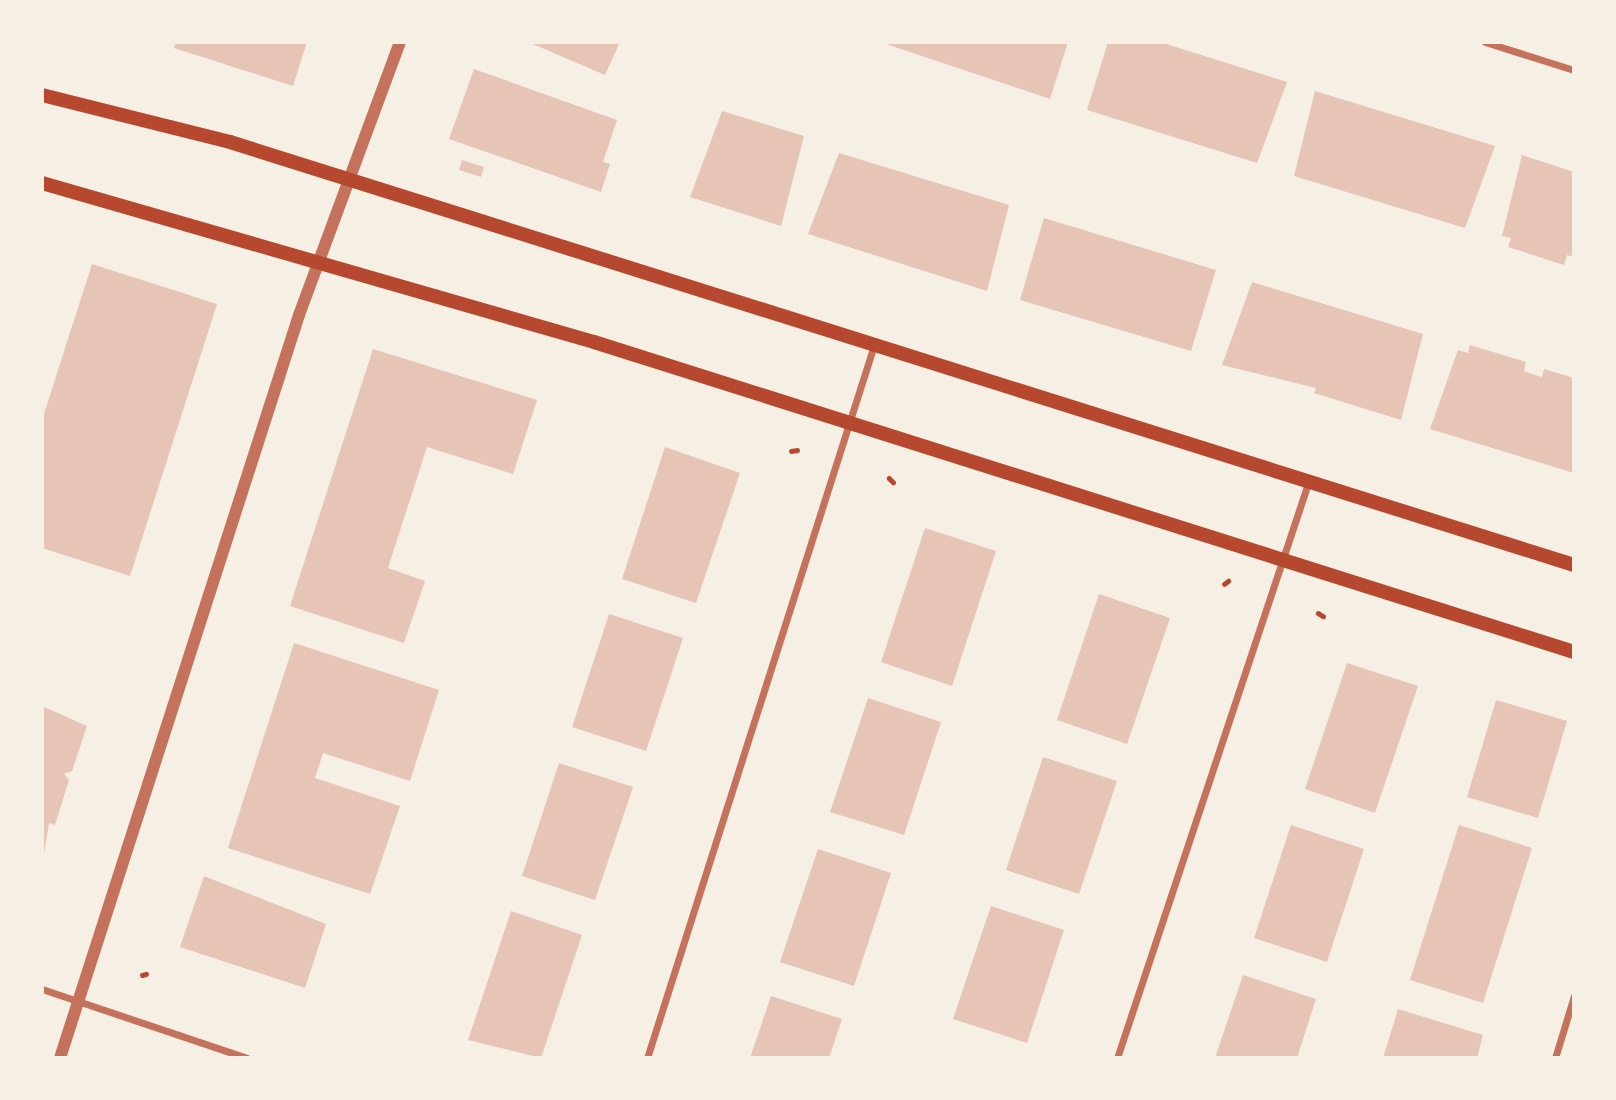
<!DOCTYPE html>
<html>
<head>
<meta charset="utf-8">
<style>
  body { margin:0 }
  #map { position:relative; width:1616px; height:1100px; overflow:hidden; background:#f6efe4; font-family:"IBM Plex Sans",sans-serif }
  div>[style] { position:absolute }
  .building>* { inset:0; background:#e6c5b7 }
  .path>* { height:4.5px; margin:-2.25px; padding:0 2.25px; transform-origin:2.25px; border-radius:2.25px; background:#b5482f }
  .minor>* { height:7px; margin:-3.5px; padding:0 3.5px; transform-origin:3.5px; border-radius:3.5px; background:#c5725c }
  .tertiary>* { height:12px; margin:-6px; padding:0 6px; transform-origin:6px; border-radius:6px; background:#c5725c }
  .secondary>* { height:14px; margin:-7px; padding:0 7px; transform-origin:7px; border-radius:7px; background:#b5482f }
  span { translate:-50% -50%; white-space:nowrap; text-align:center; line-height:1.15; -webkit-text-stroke:5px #f6efe4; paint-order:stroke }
  .frame { position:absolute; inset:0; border:44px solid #f6efe4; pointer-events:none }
</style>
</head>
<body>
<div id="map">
  <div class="building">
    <div style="clip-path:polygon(176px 42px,307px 42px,293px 86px,174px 48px)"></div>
    <div style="clip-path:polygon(528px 42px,620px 42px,605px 75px)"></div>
    <div style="clip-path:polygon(880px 42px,1068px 42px,1050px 99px)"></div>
    <div style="clip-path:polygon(1108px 42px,1160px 42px,1287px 82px,1257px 163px,1087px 110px)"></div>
    <div style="clip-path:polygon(474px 69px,617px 120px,603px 162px,610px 164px,601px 192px,449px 139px)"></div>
    <div style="clip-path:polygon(1315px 91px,1495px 146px,1465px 228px,1294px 176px)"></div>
    <div style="clip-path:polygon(722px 111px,804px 136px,781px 226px,690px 197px)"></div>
    <div style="clip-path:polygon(839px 153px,1009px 205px,987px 291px,808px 234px)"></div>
    <div style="clip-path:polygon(1522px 155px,1574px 172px,1574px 257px,1567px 255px,1564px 265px,1508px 247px,1511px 238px,1502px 236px)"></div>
    <div style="clip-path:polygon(462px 160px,484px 167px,481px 177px,459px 170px)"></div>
    <div style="clip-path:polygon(1044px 218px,1216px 270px,1191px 351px,1020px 300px)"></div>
    <div style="clip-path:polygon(92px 264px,217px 304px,130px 576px,42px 548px,42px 420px)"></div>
    <div style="clip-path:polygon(1252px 282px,1423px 334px,1401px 420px,1314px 393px,1316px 388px,1222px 365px)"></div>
    <div style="clip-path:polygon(1470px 345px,1526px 362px,1524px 371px,1532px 374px,1542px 377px,1544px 369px,1574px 378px,1574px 473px,1430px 429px,1458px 350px,1468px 353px)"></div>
    <div style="clip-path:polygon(373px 349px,537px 400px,513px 474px,427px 447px,388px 568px,425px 581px,404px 643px,290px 606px)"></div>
    <div style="clip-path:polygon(665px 447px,740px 473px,696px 603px,622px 579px)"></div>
    <div style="clip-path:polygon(925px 528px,996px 551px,952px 686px,881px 662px)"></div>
    <div style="clip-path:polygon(1099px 594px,1170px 618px,1127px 744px,1057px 720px)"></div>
    <div style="clip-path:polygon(609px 614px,683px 638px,646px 751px,572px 727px)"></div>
    <div style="clip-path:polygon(294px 643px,439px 690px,410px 781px,323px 753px,315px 778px,400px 806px,370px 894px,228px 848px)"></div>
    <div style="clip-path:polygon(1347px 663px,1418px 686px,1375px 813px,1305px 789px)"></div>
    <div style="clip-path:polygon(868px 698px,941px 722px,904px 835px,830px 812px)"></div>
    <div style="clip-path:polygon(1496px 700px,1567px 721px,1538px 818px,1467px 797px)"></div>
    <div style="clip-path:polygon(42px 706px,87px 726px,72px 771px,64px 774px,69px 780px,55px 825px,49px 823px,43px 860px)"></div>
    <div style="clip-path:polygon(1043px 757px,1117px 781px,1079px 894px,1006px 870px)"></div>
    <div style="clip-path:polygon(559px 763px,633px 787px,595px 900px,522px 876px)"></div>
    <div style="clip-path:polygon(1291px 825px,1364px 849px,1327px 962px,1254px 938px)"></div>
    <div style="clip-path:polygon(1459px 825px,1532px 848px,1483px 1003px,1410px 980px)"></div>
    <div style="clip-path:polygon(818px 849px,891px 873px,854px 986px,780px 962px)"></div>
    <div style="clip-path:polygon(204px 876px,326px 924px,305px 988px,180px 947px)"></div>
    <div style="clip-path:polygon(991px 906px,1064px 930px,1027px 1043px,953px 1019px)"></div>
    <div style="clip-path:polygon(511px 911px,582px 935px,541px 1058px,468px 1040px)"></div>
    <div style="clip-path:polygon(1243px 975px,1316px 999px,1297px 1058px,1215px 1058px)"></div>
    <div style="clip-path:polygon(771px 996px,842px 1019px,829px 1058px,750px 1058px)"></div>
    <div style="clip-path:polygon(1398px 1009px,1483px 1035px,1477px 1058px,1383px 1058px)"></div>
  </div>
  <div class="path">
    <div style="left:791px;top:451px;width:6px;rotate:-9deg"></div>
    <div style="left:889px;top:478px;width:6px;rotate:45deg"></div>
    <div style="left:1224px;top:584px;width:5px;rotate:-37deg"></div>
    <div style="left:1318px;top:613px;width:6px;rotate:31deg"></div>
    <div style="left:142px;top:975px;width:4px;rotate:-14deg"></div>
  </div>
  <div class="minor">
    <div style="left:1485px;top:42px;width:93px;rotate:17.5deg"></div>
    <div style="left:42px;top:989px;width:216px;rotate:18.6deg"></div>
    <div style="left:647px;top:1058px;width:748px;rotate:-72.34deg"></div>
    <div style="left:1117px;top:1058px;width:606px;rotate:-71.62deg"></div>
    <div style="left:1555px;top:1058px;width:65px;rotate:-73deg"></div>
  </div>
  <div class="tertiary">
    <div style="left:60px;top:1058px;width:780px;rotate:-72.17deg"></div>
    <div style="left:299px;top:315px;width:291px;rotate:-69.7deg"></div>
  </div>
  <div class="secondary">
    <div style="left:42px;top:95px;width:194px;rotate:14deg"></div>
    <div style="left:230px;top:142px;width:1409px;rotate:17.47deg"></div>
    <div style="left:42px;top:183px;width:574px;rotate:16.07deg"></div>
    <div style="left:594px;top:342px;width:1028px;rotate:17.55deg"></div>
  </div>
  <div class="frame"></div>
</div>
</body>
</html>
